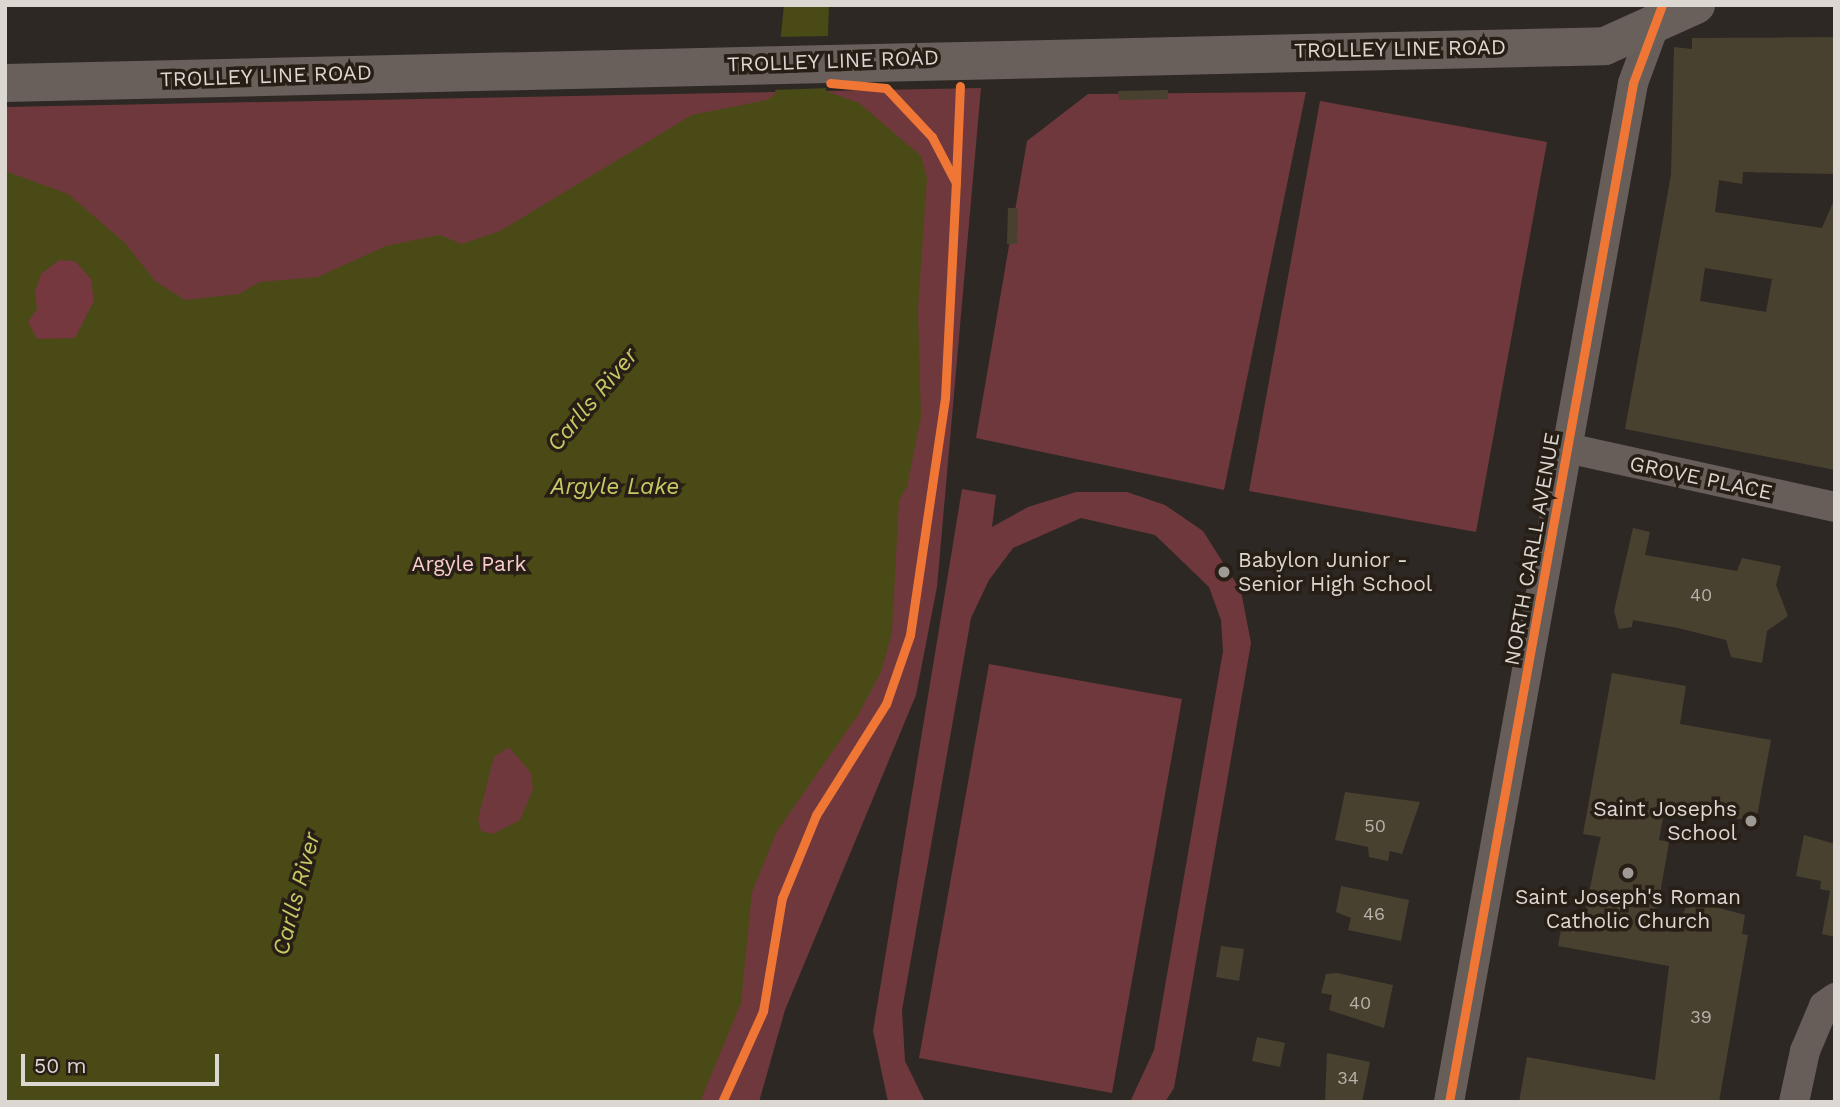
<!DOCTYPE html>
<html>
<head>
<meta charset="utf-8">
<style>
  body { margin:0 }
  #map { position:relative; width:1840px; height:1107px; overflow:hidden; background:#2d2824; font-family:"Work Sans",sans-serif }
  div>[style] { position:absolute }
  .green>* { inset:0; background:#6f383c }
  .forest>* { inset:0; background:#74383e }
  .water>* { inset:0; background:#4a4a16 }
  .pier>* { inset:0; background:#2d2824 }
  .building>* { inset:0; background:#494130 }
  .street>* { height:30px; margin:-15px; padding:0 15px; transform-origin:15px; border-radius:15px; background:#675e5a }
  .secondary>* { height:38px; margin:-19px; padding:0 19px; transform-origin:19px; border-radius:19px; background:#695f5b }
  .cycleway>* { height:9px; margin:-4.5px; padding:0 4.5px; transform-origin:4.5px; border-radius:4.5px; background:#f07635 }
  .dots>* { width:19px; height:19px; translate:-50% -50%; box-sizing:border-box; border:4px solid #271e16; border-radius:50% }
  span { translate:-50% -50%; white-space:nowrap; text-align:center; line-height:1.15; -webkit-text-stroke:7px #271e16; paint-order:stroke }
  .number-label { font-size:18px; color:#b8b2aa }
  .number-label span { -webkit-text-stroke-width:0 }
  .street-label { font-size:21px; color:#ddd7d2 }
  .poi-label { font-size:21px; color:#ddd7d2 }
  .left { translate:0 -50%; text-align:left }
  .right { translate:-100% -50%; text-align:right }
  .park-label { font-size:21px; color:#f9cdce }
  .water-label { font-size:23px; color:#c8c964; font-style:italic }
  .frame { position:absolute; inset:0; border:7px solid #ddd7d2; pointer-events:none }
  .scale { position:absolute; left:21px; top:1054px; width:198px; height:32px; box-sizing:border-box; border:4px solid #ddd7d2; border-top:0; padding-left:9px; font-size:21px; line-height:24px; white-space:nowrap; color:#ddd7d2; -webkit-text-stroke:5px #271e16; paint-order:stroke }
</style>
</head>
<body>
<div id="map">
  <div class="green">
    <div style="clip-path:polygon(981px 88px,937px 587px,916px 695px,785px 1010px,759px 1102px,5px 1102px,5px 107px)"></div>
    <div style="clip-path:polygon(1306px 92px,1224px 490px,976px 438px,1027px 141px,1088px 94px)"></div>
    <div style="clip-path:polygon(1320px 101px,1547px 142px,1476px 532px,1249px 491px)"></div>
    <div style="clip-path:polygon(962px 489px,996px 495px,992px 527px,1028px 507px,1076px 492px,1127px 492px,1165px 505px,1203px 531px,1241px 591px,1251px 643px,1174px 1088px,1165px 1102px,1130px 1102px,1154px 1050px,1223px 651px,1221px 620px,1209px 587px,1155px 535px,1081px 518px,1013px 548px,989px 580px,971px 618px,902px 1010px,905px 1061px,925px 1102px,888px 1102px,873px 1031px)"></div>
    <div style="clip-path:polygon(989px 664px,1182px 699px,1112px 1093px,919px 1058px)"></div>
  </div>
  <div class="forest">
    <div style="clip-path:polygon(60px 260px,75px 261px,91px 279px,94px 301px,76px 338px,37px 339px,28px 322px,37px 309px,35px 292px,41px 274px)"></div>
  </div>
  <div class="water">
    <div style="clip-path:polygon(evenodd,784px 5px,829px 5px,826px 91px,859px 103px,921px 156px,927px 178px,918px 309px,921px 417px,907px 487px,899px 500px,892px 633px,881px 672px,858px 715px,777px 831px,752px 892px,741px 1003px,700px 1102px,5px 1102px,5px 171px,68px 194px,125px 243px,155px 281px,185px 300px,239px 294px,260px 282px,318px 277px,386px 246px,439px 235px,462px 244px,500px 231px,692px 115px,767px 100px,775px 94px,784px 5px,59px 260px,75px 261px,91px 279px,94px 301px,75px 338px,37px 339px,28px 322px,37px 309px,35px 292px,41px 274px,59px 260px,784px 5px,509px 747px,531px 773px,533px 789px,520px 820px,493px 834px,481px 831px,478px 819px,494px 757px,509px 747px)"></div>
  </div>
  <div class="pier">
    <div style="clip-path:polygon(829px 36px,830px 88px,772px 90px,778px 37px)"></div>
  </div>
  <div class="building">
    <div style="clip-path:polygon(evenodd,1835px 37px,1835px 174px,1743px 172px,1742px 184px,1719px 180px,1715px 212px,1822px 228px,1835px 198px,1835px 470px,1625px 429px,1671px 175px,1674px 47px,1692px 49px,1692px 38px,1835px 37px,1705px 268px,1772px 279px,1766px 312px,1700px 301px,1705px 268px)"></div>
    <div style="clip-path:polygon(1168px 90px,1168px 99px,1119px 100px,1118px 91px)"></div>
    <div style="clip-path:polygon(1008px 208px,1018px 208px,1017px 244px,1007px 244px)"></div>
    <div style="clip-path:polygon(1633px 528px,1650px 532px,1645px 555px,1737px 571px,1742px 558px,1781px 566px,1776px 585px,1788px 616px,1767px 631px,1762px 663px,1731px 657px,1726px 640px,1678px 628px,1633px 620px,1632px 627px,1619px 629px,1614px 611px)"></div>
    <div style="clip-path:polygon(1612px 673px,1686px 686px,1680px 724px,1771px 740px,1757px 816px,1747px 814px,1746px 820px,1665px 806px,1659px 840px,1669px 842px,1654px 929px,1676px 932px,1687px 904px,1697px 902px,1745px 915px,1742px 934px,1748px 935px,1719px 1102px,1519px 1102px,1527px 1057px,1655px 1080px,1669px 966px,1558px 946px,1564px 913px,1584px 917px,1599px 844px,1601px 837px,1583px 834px)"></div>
    <div style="clip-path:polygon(1345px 792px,1420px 802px,1402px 854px,1390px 851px,1388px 861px,1369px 857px,1368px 847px,1335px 840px)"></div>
    <div style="clip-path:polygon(1804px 835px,1835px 844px,1835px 937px,1822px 934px,1830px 891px,1820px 889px,1821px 881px,1796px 876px)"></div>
    <div style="clip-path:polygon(1341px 886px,1409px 900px,1401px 941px,1348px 930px,1351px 918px,1336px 912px)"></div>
    <div style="clip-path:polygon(1221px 946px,1244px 949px,1239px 981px,1216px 977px)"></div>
    <div style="clip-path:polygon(1337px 973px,1393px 985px,1384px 1028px,1329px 1010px,1332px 995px,1321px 993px,1326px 974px)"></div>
    <div style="clip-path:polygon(1257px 1037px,1285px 1043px,1280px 1067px,1252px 1061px)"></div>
    <div style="clip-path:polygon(1327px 1053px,1370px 1062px,1362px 1102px,1325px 1102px)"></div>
  </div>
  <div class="street">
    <div style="left:1567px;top:448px;width:274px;rotate:12.4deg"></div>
    <div style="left:1449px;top:1102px;width:1035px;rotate:-79.76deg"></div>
    <div style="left:1633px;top:83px;width:78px;rotate:-69.7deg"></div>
    <div style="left:1794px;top:1102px;width:52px;rotate:-77.8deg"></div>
    <div style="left:1805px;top:1051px;width:49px;rotate:-67.1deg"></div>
    <div style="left:1824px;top:1006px;width:14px;rotate:-36deg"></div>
  </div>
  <div class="secondary">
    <div style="left:5px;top:83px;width:1600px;rotate:-1.32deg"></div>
    <div style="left:1605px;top:46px;width:100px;rotate:-24.3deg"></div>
  </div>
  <div class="cycleway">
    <div style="left:956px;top:180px;width:94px;rotate:-87.6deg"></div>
    <div style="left:722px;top:1102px;width:100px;rotate:-65.7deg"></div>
    <div style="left:763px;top:1011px;width:115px;rotate:-80.5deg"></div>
    <div style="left:782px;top:898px;width:90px;rotate:-67.7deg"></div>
    <div style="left:816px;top:815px;width:131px;rotate:-57.8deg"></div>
    <div style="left:886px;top:704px;width:73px;rotate:-70.8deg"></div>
    <div style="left:910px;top:635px;width:240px;rotate:-81.6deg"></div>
    <div style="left:945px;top:398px;width:215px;rotate:-87.1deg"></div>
    <div style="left:956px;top:183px;width:52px;rotate:-117.6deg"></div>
    <div style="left:932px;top:137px;width:67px;rotate:-133.2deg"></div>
    <div style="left:886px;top:88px;width:56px;rotate:-174.9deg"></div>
    <div style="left:1449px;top:1102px;width:1035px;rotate:-79.76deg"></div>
    <div style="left:1633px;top:83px;width:83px;rotate:-69.6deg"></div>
  </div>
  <div class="dots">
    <div style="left:1224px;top:572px;background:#9f9a95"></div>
    <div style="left:1751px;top:821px;background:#9f9a95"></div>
    <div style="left:1628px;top:873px;background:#9f9a95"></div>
  </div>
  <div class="number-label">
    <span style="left:1701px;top:595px">40</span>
    <span style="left:1375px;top:826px">50</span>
    <span style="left:1374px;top:914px">46</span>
    <span style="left:1360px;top:1003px">40</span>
    <span style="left:1701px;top:1017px">39</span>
    <span style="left:1348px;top:1078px">34</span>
  </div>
  <div class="street-label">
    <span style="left:1400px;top:49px;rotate:-1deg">TROLLEY LINE ROAD</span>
    <span style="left:833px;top:61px;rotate:-2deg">TROLLEY LINE ROAD</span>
    <span style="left:266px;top:76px;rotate:-2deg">TROLLEY LINE ROAD</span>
    <span style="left:1701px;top:478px;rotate:12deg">GROVE PLACE</span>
    <span style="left:1532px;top:549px;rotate:-80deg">NORTH CARLL AVENUE</span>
  </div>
  <div class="poi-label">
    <span class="left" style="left:1238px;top:572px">Babylon Junior -<br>Senior High School</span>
    <span class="right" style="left:1737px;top:821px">Saint Josephs<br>School</span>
    <span style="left:1628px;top:909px">Saint Joseph's Roman<br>Catholic Church</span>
  </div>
  <div class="park-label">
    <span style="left:469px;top:564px">Argyle Park</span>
  </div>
  <div class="water-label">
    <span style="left:593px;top:400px;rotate:-50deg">Carlls River</span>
    <span style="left:615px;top:487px">Argyle Lake</span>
    <span style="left:297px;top:894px;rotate:-75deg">Carlls River</span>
  </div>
  <div class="frame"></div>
  <div class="scale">50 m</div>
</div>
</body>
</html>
